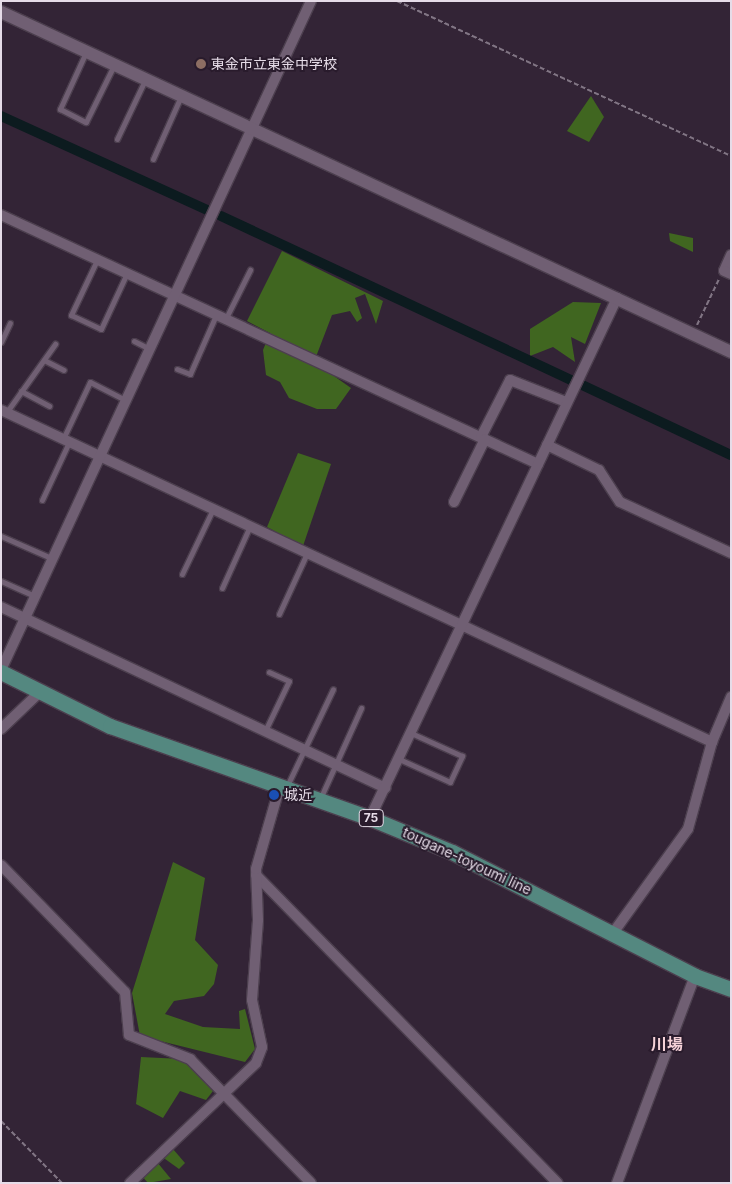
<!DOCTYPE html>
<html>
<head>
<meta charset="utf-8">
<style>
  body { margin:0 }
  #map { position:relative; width:732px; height:1184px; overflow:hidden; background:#332436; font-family:Inter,"Noto Sans JP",sans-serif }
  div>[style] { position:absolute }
  .forest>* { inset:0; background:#406620 }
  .canal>* { height:10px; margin:-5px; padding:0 5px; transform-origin:5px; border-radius:5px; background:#0c1b1f }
  .path>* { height:2px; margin-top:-1px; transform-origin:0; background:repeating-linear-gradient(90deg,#817584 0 5px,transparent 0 7.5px) }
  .roads { filter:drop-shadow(1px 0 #4c3f4e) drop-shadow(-1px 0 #4c3f4e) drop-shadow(0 1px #4c3f4e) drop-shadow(0 -1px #4c3f4e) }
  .service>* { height:5px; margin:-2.5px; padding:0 2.5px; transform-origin:2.5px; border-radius:2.5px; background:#705f73 }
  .minor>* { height:10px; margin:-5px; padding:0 5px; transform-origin:5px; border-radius:5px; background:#705f73 }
  .tertiary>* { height:12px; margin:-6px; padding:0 6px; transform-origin:6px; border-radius:6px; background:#705f73 }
  .primary>* { height:15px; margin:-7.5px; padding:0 7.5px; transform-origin:7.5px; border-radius:7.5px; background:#548880 }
  .dots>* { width:14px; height:14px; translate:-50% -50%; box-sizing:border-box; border:2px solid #291b2c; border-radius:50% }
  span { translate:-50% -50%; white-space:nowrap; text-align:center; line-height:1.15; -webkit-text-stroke:4px #291b2c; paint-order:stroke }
  .shield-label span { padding:1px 4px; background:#291b2c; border:1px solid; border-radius:4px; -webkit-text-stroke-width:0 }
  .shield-label { font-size:12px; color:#e6dce8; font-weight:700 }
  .poi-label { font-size:14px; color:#e6dce8 }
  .left { translate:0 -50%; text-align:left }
  .street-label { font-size:14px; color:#e6dce8 }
  .quarter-label { font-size:16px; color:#f5d2d8; font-weight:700 }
  .frame { position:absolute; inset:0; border:2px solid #e6dce8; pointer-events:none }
</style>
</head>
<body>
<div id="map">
  <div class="forest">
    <div style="clip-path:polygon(591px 96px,604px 117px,589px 142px,567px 131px)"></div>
    <div style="clip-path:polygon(669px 233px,693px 238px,693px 252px,670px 241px)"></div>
    <div style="clip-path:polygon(282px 251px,383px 301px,376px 324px,365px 294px,355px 298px,362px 318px,357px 322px,350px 311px,332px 315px,314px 362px,351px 388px,336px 409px,317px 409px,289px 398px,280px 382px,266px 375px,263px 350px,270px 333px,247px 321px)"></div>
    <div style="clip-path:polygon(573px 302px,601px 303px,585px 344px,571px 337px,575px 362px,553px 347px,530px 356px,530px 329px)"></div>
    <div style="clip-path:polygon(298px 453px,331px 464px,303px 546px,267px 527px)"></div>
    <div style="clip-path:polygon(173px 862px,205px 878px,195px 940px,218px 965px,214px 984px,204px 996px,174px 1001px,165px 1014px,203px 1027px,240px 1029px,239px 1011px,245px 1009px,255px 1049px,245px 1062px,140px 1036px,132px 993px)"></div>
    <div style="clip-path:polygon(141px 1057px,182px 1059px,213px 1091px,206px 1100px,180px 1091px,163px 1118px,136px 1104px)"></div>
    <div style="clip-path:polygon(173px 1149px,185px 1163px,179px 1169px,161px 1156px)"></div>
    <div style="clip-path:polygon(157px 1162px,171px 1179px,148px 1183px,141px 1175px)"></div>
  </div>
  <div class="canal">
    <div style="left:1px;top:116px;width:226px;rotate:24.5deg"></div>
    <div style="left:221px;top:216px;width:387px;rotate:25.1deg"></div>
    <div style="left:580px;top:384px;width:167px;rotate:25.2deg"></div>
  </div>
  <div class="path">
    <div style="left:397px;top:1px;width:368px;rotate:24.9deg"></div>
    <div style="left:697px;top:325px;width:51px;rotate:-64.4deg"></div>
    <div style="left:1px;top:1121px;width:87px;rotate:45.5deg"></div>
  </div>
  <div class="roads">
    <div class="service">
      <div style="left:86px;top:52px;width:63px;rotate:114.5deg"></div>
      <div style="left:60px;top:109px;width:29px;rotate:27deg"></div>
      <div style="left:86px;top:122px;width:64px;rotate:-63.8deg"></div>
      <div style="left:117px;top:139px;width:65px;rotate:-64.6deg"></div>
      <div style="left:153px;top:159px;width:69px;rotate:-66deg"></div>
      <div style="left:97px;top:260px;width:61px;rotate:115.3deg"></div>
      <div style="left:71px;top:315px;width:33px;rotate:25deg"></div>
      <div style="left:101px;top:329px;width:62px;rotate:-65.1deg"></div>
      <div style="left:226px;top:318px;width:54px;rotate:-63.4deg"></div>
      <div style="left:134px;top:341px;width:16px;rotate:27deg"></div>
      <div style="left:1px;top:342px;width:21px;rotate:-65deg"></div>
      <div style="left:44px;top:360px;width:22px;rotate:27deg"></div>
      <div style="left:177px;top:369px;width:14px;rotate:21deg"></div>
      <div style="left:190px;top:374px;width:64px;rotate:-66.2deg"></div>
      <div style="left:21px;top:391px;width:32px;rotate:28deg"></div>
      <div style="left:6px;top:413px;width:85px;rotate:-54.6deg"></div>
      <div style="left:63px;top:439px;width:63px;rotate:-64.7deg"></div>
      <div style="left:90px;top:382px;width:38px;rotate:27deg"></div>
      <div style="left:42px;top:500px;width:64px;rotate:-65deg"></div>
      <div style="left:1px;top:536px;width:55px;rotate:23.7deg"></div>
      <div style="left:182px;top:574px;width:72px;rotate:-64.5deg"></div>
      <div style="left:1px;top:581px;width:36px;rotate:24deg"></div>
      <div style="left:222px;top:588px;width:68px;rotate:-65.7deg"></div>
      <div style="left:279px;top:614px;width:67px;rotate:-65.3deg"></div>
      <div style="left:265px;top:731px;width:55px;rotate:-64.4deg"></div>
      <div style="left:289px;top:681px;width:22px;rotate:-156deg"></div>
      <div style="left:399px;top:759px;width:56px;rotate:24.3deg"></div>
      <div style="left:450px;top:782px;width:29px;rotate:-65deg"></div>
      <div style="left:462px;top:756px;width:56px;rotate:-155.7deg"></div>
      <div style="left:287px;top:786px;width:107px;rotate:-64.6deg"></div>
      <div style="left:320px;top:799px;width:100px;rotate:-65.7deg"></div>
    </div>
    <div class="minor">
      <div style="left:1px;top:215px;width:592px;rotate:24.88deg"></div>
      <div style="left:731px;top:255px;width:17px;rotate:114deg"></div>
      <div style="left:724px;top:271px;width:8px;rotate:23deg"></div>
      <div style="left:1px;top:410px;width:785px;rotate:25.03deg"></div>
      <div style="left:481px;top:437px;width:64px;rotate:-63deg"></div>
      <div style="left:510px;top:380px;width:60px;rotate:21.4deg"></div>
      <div style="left:547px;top:445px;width:58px;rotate:25.7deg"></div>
      <div style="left:599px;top:470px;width:38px;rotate:57deg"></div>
      <div style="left:620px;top:502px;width:122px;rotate:24.7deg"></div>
      <div style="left:454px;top:502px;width:70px;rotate:-63.8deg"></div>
      <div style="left:1px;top:607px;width:425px;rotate:25.2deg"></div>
      <div style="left:1px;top:670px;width:737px;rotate:-65.14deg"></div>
      <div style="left:1px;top:729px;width:52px;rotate:-43.5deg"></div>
      <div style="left:370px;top:818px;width:576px;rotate:-64.59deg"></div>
      <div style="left:1px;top:865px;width:177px;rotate:45.7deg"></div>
      <div style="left:125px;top:992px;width:43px;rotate:84.7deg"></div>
      <div style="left:129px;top:1035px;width:66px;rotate:21.5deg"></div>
      <div style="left:190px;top:1059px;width:173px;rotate:45.7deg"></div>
      <div style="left:256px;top:875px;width:431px;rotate:45.6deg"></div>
      <div style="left:613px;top:933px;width:128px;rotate:-54.2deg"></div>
      <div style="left:688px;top:829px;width:90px;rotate:-74.6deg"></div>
      <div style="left:712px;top:742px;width:49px;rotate:-67.1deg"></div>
      <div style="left:130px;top:1183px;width:174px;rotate:-43.6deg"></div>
      <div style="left:256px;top:1063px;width:17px;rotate:-69deg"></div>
      <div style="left:262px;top:1047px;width:48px;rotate:-102deg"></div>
      <div style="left:252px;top:1000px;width:80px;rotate:-85.7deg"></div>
      <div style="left:258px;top:920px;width:51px;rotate:-92.2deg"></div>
      <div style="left:256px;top:869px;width:86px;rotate:-73.9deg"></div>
      <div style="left:617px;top:1183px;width:221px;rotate:-69.4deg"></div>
    </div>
    <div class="tertiary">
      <div style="left:1px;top:12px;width:805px;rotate:24.97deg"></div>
    </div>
    <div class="primary">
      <div style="left:1px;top:672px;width:122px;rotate:26.4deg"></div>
      <div style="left:110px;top:726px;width:276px;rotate:19.5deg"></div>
      <div style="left:370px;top:818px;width:89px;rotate:22.5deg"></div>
      <div style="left:452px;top:852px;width:273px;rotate:27deg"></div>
      <div style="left:695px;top:976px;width:38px;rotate:20deg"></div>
    </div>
  </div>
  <div class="dots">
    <div style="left:201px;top:64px;background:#8d6e63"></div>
    <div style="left:274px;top:795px;background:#1a4fb4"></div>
  </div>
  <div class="shield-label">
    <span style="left:371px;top:818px">75</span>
  </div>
  <div class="poi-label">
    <span class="left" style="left:211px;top:64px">東金市立東金中学校</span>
    <span class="left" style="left:284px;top:795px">城近</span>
  </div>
  <div class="street-label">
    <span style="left:467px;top:861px;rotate:25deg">tougane-toyoumi line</span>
  </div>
  <div class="quarter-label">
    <span style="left:667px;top:1044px">川場</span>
  </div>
  <div class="frame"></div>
</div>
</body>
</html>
